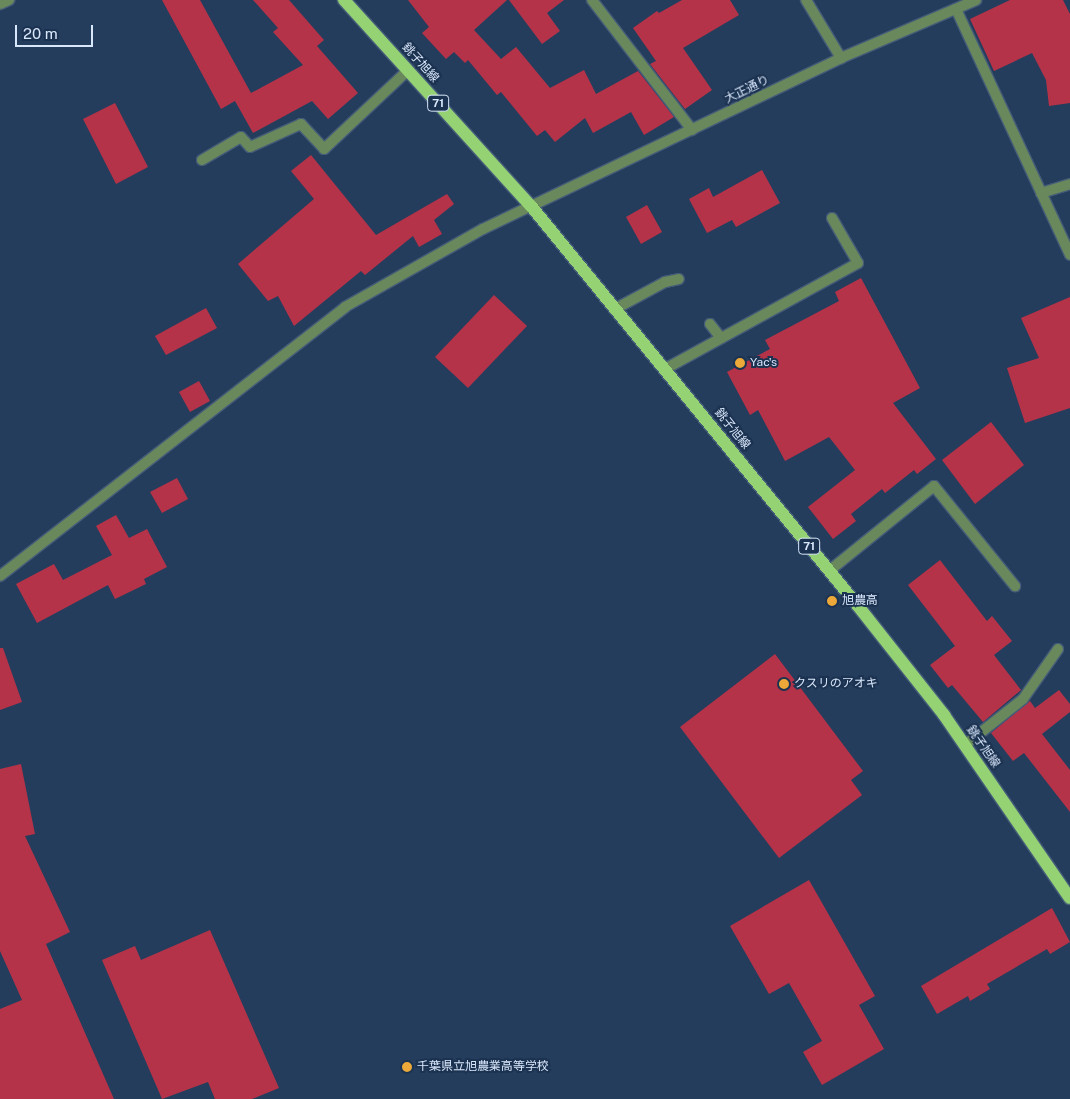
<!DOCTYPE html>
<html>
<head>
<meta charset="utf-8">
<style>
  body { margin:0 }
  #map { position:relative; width:1070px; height:1099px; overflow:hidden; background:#253d5c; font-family:"Public Sans","Noto Sans JP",sans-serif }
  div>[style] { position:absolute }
  .building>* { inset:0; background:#b53349 }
  .roads { filter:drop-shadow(1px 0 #455c79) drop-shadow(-1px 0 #455c79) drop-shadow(0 1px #455c79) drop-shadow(0 -1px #455c79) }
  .service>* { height:10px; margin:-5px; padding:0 5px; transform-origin:5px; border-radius:5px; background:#69885b }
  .minor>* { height:10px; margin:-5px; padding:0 5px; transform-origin:5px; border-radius:5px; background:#69885b }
  .tertiary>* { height:10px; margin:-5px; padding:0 5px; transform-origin:5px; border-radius:5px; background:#69885b }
  .primary>* { height:12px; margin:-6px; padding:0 6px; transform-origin:6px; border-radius:6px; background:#94d274 }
  .dots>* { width:14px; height:14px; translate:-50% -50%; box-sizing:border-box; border:2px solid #1b3250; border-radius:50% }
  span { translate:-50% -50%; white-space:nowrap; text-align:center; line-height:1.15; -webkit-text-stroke:4px #1b3250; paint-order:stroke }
  .shield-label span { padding:1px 4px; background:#1b3250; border:1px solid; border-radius:4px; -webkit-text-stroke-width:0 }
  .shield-label { font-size:11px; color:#d9e7fb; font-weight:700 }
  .street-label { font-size:12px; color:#d9e7fb }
  .poi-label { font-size:12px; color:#d9e7fb }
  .left { translate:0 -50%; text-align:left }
  .scale { position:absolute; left:15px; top:25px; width:78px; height:22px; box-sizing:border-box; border:2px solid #d9e7fb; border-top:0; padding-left:6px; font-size:15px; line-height:18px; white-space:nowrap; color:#d9e7fb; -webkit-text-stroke:4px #1b3250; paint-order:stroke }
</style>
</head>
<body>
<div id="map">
  <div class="building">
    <div style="clip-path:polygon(162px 0,200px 0,251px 93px,303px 65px,273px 32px,278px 28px,253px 0,289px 0,324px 40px,317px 46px,358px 93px,328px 119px,312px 101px,253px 133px,235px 101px,221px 109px)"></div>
    <div style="clip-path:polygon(408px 0,507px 0,474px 30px,501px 59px,516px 47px,550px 88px,584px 70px,596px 94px,638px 71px,674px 117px,644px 135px,631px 112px,593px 133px,585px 118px,555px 142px,545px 130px,537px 136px,501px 92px,497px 95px,468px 60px,465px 63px,454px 52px,446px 59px,422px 33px,429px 27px)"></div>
    <div style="clip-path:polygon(509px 0,564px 0,547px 13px,560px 31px,542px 44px)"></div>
    <div style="clip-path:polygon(682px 0,730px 0,739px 15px,683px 48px,712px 90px,685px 109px,650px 64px,656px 61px,633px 28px,657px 11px,659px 13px)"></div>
    <div style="clip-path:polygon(1010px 0,1063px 0,1070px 14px,1070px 103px,1049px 106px,1046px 80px,1032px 53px,994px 71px,970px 19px)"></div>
    <div style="clip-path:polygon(115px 103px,148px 167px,116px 184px,83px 119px)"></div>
    <div style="clip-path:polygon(311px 155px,376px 235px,447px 194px,454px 204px,434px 220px,442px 234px,419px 247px,413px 236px,365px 275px,361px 271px,294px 326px,278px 296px,268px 301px,238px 264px,314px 199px,291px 171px)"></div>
    <div style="clip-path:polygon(762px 170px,780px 203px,736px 227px,732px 220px,707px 233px,689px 199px,709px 188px,713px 197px)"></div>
    <div style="clip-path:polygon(647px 205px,662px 232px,641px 244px,626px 217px)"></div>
    <div style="clip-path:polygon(861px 278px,920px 388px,893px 403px,936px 459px,917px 474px,914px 470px,885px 493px,882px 489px,851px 514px,856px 521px,833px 539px,808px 507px,855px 470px,829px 437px,785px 461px,758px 410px,750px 415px,727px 372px,770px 349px,765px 340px,839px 301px,835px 292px)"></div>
    <div style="clip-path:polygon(494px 295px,527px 326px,468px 388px,435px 357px)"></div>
    <div style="clip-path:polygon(1070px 297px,1070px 408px,1025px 423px,1007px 368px,1039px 358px,1021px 318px)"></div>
    <div style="clip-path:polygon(206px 308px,217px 328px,166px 355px,155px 336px)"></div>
    <div style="clip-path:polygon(199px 381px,210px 401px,190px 412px,179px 392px)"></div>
    <div style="clip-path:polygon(991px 422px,1024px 465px,975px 504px,942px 460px)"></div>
    <div style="clip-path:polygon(177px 478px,188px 499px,162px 513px,150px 492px)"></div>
    <div style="clip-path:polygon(116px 515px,129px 538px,147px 529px,167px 567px,144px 579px,146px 584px,115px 599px,108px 585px,37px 623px,16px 584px,54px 564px,63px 580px,112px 555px,96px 526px)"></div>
    <div style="clip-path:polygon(940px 560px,987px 621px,992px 616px,1012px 641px,994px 655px,1021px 690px,983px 722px,952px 685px,948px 688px,930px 665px,955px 646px,908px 585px)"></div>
    <div style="clip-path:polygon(0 648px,3px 648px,22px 702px,0 710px)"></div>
    <div style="clip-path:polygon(775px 654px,863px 771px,851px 780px,862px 795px,779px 858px,680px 727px)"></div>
    <div style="clip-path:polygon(1059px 690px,1070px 704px,1070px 712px,1042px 734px,1070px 770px,1070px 812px,1024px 753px,1013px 761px,991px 733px,1030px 701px,1035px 708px)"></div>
    <div style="clip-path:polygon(21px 764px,35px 834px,25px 836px,70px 932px,46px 944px,114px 1099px,0 1099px,0 1009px,22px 1000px,0 951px,0 769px)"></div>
    <div style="clip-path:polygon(809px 880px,875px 996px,859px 1005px,884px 1049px,822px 1085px,803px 1052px,822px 1041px,789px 983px,769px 994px,730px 926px)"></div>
    <div style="clip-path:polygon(1052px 908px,1070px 942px,1050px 954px,1047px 949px,987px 984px,990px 989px,970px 1001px,968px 996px,937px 1014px,921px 986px)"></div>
    <div style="clip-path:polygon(210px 930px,279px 1088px,252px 1099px,215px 1099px,208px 1082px,162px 1099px,102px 960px,135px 946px,141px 960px)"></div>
  </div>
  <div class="roads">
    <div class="service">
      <div style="left:202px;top:160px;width:45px;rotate:-30.5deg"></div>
      <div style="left:241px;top:137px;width:13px;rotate:48deg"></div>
      <div style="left:250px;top:147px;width:56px;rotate:-24.3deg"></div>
      <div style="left:301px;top:124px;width:34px;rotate:47deg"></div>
      <div style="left:324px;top:149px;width:115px;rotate:-43.2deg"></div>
      <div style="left:615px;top:309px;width:57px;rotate:-28.4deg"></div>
      <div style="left:665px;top:282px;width:14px;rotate:-12deg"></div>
      <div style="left:710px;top:324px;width:18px;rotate:52deg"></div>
      <div style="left:665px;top:369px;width:220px;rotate:-28.8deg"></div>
      <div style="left:858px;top:263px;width:52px;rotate:-120deg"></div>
      <div style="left:829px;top:571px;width:135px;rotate:-39deg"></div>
      <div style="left:934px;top:486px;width:129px;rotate:51deg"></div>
      <div style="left:965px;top:745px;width:74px;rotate:-38.4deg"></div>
      <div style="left:1023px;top:699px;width:61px;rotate:-55deg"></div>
    </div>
    <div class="minor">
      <div style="left:592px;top:0;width:164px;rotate:52.4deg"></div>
      <div style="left:806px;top:0;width:68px;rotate:58.9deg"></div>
      <div style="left:0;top:4px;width:10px;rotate:-24deg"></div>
      <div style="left:956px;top:9px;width:271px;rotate:65.1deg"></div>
      <div style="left:1041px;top:193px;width:30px;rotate:-17deg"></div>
      <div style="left:0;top:576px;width:437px;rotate:-37.9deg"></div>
      <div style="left:345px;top:307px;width:159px;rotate:-29.5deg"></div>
      <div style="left:483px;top:229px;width:53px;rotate:-25.6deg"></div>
    </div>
    <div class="tertiary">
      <div style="left:531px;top:206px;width:344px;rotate:-25.5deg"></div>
      <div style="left:841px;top:58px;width:147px;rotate:-23.2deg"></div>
    </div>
    <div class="primary">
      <div style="left:344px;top:0;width:278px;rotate:47.8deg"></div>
      <div style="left:531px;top:206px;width:517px;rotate:50.73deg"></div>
      <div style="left:858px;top:606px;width:139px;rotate:51.7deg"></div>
      <div style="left:944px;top:715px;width:222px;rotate:55.5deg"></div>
    </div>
  </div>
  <div class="dots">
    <div style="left:740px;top:363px;background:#eca93a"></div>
    <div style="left:832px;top:601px;background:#eca93a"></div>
    <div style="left:784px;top:684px;background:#eca93a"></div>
    <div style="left:407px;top:1067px;background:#eca93a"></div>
  </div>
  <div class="shield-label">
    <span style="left:438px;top:103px">71</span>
    <span style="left:809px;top:546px">71</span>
  </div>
  <div class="street-label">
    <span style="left:420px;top:63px;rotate:48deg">銚子旭線</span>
    <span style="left:747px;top:90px;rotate:-26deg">大正通り</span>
    <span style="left:732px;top:429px;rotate:51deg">銚子旭線</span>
    <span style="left:983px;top:747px;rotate:55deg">銚子旭線</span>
  </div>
  <div class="poi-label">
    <span class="left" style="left:750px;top:363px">Yac's</span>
    <span class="left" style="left:842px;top:601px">旭農高</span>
    <span class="left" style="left:794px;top:684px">クスリのアオキ</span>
    <span class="left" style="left:417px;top:1067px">千葉県立旭農業高等学校</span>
  </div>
  <div class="scale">20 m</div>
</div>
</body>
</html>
